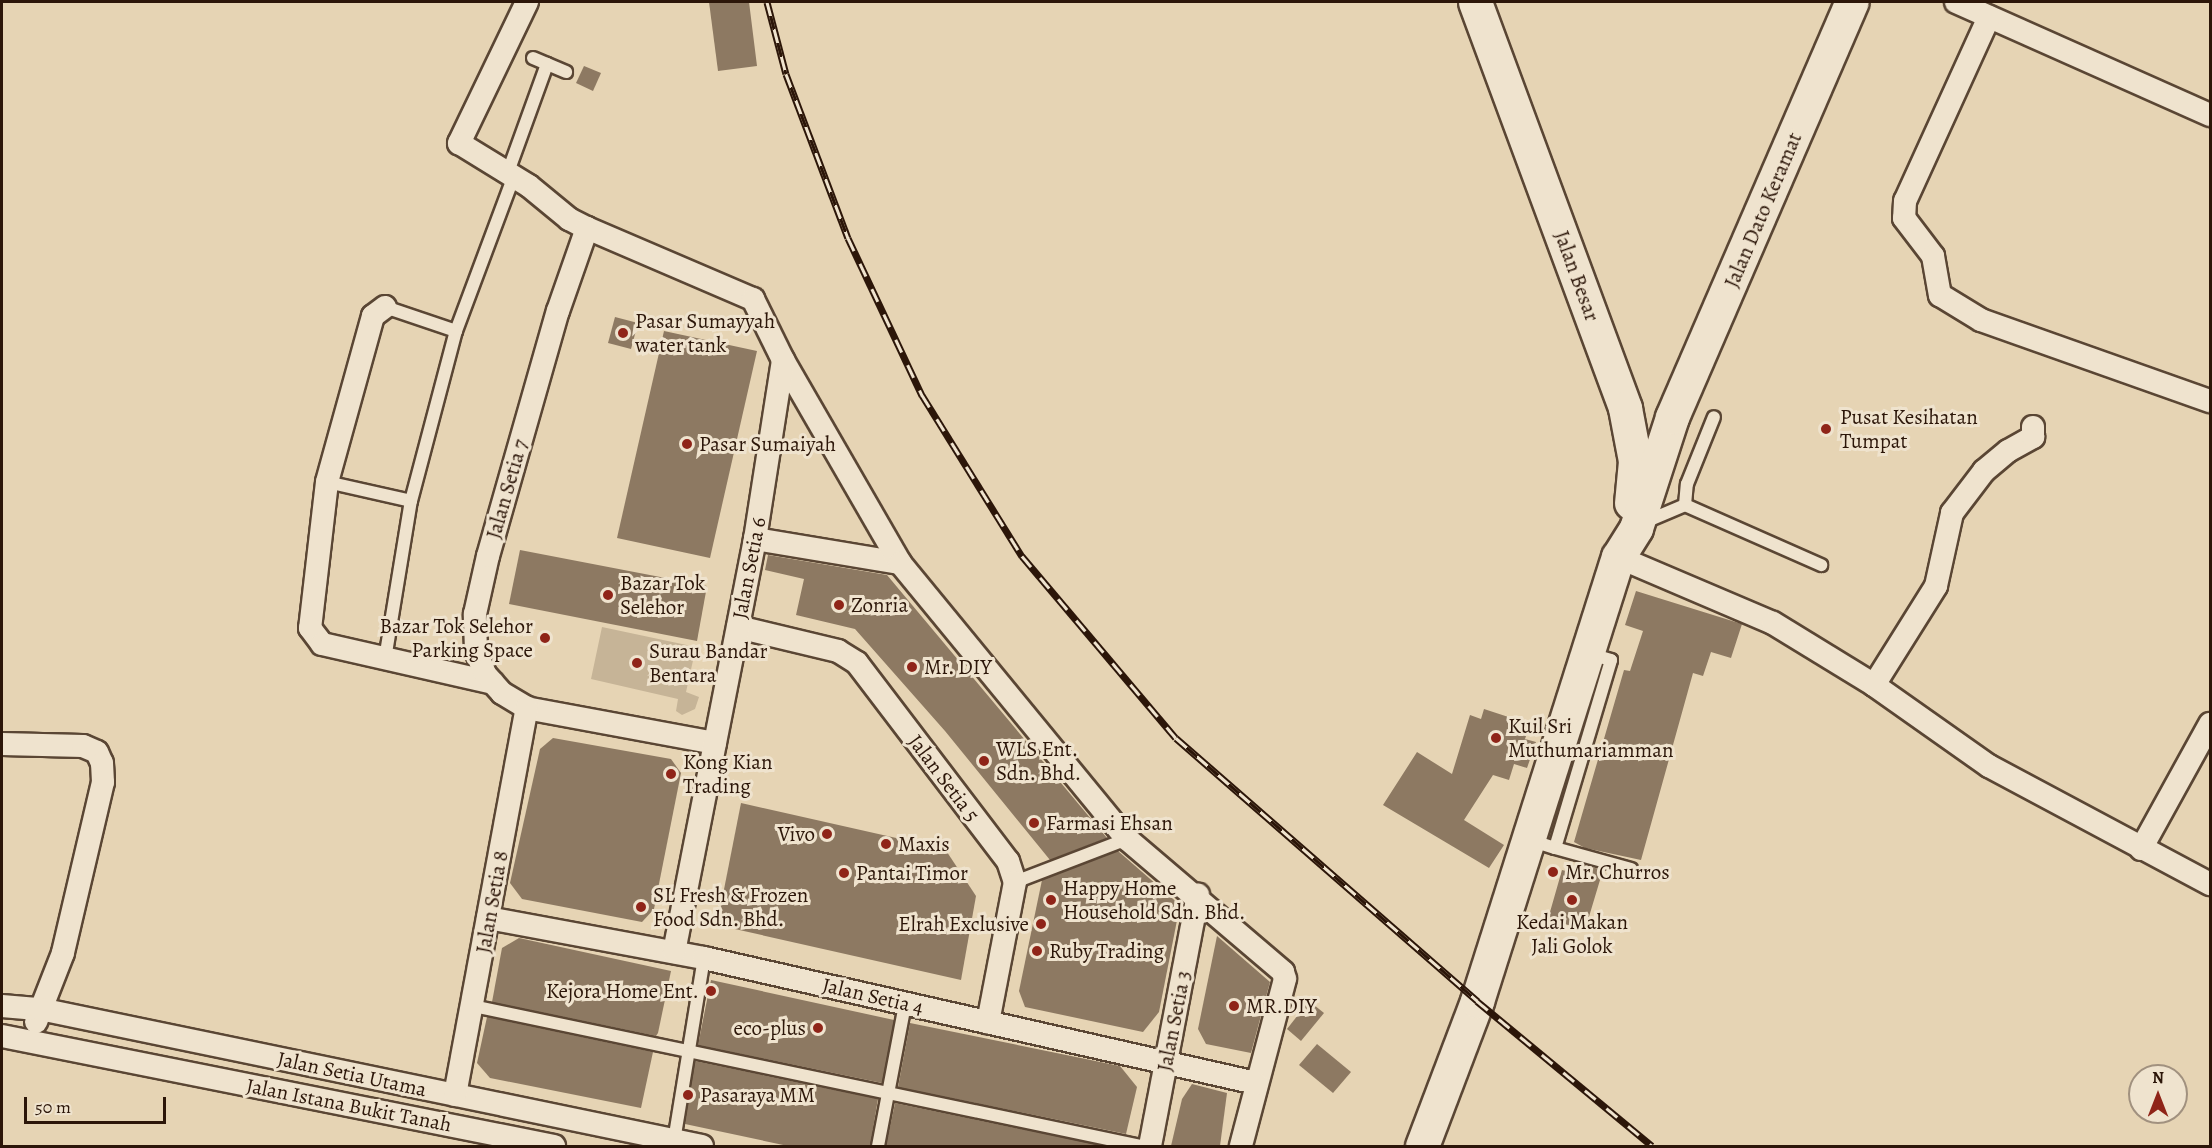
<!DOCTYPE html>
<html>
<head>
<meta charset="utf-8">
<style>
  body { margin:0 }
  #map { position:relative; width:2212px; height:1148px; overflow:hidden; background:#e6d4b4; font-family:Alegreya,serif }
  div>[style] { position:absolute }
  .green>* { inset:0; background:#c6b497 }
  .building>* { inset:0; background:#8d7962 }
  .roads { filter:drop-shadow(2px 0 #5a4634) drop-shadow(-2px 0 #5a4634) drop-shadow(0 2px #5a4634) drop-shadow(0 -2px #5a4634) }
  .lane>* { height:12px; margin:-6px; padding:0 6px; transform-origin:6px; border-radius:6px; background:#efe3ce }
  .street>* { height:22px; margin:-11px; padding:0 11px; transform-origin:11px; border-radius:11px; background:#efe3ce }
  .secondary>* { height:33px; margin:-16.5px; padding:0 16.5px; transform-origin:16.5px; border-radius:16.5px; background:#efe3ce }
  .rail>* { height:7px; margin-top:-3.5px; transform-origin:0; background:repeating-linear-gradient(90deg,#efe3ce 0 14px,#2c1609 0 28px); box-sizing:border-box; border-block:2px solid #2c1609 }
  .dots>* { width:16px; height:16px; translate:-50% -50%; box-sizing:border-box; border:3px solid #efe3ce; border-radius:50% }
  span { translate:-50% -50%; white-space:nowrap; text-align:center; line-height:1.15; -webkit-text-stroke:6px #efe3ce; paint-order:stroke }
  .street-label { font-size:21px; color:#2c1609 }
  .poi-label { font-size:21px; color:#2c1609 }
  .left { translate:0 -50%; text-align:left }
  .right { translate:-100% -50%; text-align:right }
  .frame { position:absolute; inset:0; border:3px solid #2c1609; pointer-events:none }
  .north { position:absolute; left:2128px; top:1064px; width:60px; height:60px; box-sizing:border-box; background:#efe3ce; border:2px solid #a1917f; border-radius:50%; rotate:0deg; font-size:16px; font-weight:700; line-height:24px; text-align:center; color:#2c1609 }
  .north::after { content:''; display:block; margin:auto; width:21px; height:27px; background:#8f2418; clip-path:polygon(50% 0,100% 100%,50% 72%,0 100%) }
  .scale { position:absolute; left:24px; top:1097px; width:142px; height:27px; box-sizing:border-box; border:3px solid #2c1609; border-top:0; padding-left:8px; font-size:18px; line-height:21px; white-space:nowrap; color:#2c1609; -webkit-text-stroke:4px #efe3ce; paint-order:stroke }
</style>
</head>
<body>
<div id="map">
  <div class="green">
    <div style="clip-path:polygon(602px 627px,696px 647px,686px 692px,699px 697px,695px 709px,682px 715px,676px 711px,678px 699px,591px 679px)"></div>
  </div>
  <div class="building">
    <div style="clip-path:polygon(709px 2px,749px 2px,757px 66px,718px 71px)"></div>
    <div style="clip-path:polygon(584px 66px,601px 73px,593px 91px,576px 83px)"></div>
    <div style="clip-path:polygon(615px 317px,638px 323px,631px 349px,608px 343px)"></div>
    <div style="clip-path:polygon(664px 331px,757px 351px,710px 558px,617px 538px)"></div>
    <div style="clip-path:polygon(520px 550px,707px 586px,697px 641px,509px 604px)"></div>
    <div style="clip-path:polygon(768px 555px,887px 575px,1107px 838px,1050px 860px,945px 731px,855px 629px,796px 615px,804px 579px,765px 570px)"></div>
    <div style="clip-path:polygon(1636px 591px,1742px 624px,1731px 658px,1711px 652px,1703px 676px,1693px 673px,1641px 860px,1585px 848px,1574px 842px,1624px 670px,1630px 671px,1643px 631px,1625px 625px)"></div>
    <div style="clip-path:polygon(1484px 709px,1530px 724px,1525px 739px,1536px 742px,1527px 768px,1514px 764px,1509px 780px,1493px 775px,1464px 820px,1504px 845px,1489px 868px,1383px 805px,1417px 752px,1452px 774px,1470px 715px,1481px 719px)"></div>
    <div style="clip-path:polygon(553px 738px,671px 759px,681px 773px,654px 909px,642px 922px,522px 899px,510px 883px,540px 749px)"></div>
    <div style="clip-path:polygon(741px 803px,945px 849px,976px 896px,961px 980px,717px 925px)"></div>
    <div style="clip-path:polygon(1118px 851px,1180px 905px,1159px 1012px,1143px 1032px,1025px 1007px,1019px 991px,1042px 880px)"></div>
    <div style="clip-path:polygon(1580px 864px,1603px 870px,1585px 930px,1548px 919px,1562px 870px,1577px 874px)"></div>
    <div style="clip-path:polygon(1217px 936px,1270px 982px,1251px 1053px,1206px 1044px,1198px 1029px)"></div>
    <div style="clip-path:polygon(519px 938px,671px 971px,658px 1033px,656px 1036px,492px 1002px,502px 948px)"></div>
    <div style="clip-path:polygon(711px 980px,894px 1020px,882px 1083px,698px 1045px)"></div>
    <div style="clip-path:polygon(1309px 1001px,1324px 1013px,1301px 1041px,1287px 1029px)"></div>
    <div style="clip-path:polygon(487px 1017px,653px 1052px,641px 1108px,490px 1078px,477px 1063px)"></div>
    <div style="clip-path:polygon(910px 1023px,1120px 1066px,1137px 1087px,1126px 1134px,898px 1087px)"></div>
    <div style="clip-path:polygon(1317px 1044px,1351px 1072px,1333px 1093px,1299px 1065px)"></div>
    <div style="clip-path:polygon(695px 1061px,878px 1099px,870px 1146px,788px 1146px,685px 1124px)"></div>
    <div style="clip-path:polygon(1192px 1084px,1227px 1093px,1220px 1146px,1171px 1146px,1182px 1099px)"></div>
    <div style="clip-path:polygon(895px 1103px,1103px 1146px,886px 1146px)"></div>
  </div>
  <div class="roads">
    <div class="lane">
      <div style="left:533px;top:58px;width:36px;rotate:23deg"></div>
      <div style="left:508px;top:172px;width:115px;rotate:-70.1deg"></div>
      <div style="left:385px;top:307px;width:75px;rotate:18.7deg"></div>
      <div style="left:327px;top:482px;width:86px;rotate:12.7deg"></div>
      <div style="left:1685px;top:505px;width:21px;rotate:-85deg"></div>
      <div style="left:1687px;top:484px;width:72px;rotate:-68.1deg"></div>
      <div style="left:1645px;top:522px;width:43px;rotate:-23deg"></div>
      <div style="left:1685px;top:505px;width:149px;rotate:23.8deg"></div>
      <div style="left:385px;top:659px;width:160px;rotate:-80.7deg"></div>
      <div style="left:411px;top:501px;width:176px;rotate:-75.2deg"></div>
      <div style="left:456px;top:331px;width:165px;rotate:-69.5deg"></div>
      <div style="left:1530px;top:840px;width:26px;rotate:18deg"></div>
      <div style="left:1555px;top:848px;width:196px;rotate:-73.4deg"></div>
      <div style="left:1611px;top:660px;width:25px;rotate:-164deg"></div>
      <div style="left:1555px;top:848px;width:79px;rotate:15.4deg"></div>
      <div style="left:1015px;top:882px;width:120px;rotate:-21deg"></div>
      <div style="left:473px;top:1006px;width:683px;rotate:11.84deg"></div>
      <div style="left:674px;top:1141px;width:185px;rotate:-80.7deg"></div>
      <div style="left:878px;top:1146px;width:145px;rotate:-79.2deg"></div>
    </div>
    <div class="street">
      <div style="left:527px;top:2px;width:157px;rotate:115.7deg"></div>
      <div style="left:459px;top:143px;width:82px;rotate:31.6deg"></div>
      <div style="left:529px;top:186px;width:52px;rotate:39.5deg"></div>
      <div style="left:569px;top:219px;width:20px;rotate:27deg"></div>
      <div style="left:1956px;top:2px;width:278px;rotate:24deg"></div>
      <div style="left:1989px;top:17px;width:202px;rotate:114.5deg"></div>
      <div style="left:1905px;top:201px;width:17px;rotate:93deg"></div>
      <div style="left:1904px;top:218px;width:48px;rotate:52.7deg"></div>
      <div style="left:1933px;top:256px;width:40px;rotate:80deg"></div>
      <div style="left:1940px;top:295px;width:48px;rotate:31.4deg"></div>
      <div style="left:1981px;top:320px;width:243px;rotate:19.5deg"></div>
      <div style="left:385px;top:307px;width:15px;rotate:143deg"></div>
      <div style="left:373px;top:316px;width:172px;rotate:105.5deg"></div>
      <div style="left:327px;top:482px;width:147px;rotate:96.6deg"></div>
      <div style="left:310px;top:628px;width:20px;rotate:53deg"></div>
      <div style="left:322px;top:644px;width:175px;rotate:12.8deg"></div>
      <div style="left:755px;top:539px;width:147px;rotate:9.4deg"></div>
      <div style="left:1618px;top:557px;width:168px;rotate:23.1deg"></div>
      <div style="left:1773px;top:623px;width:119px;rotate:31.5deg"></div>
      <div style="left:1874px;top:685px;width:141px;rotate:35.2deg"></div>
      <div style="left:1989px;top:766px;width:251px;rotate:28.1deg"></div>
      <div style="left:738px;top:627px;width:103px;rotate:13.5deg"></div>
      <div style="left:838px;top:651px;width:22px;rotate:32deg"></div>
      <div style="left:857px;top:663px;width:249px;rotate:52.7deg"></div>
      <div style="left:1008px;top:861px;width:22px;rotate:72deg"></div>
      <div style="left:1015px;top:882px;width:143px;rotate:100.9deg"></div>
      <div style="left:1874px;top:685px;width:117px;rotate:-57.9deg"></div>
      <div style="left:1936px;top:586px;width:75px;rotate:-77.6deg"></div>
      <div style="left:1952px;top:513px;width:53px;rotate:-52.7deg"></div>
      <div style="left:1984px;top:471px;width:31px;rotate:-40deg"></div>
      <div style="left:2008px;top:451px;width:29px;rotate:-29deg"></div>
      <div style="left:2033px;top:437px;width:10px;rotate:-90deg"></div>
      <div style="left:715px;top:743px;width:191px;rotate:-169.5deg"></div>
      <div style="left:527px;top:708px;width:29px;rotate:-149deg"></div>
      <div style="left:502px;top:693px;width:25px;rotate:-132deg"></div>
      <div style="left:485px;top:674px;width:26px;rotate:-111deg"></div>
      <div style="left:476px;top:650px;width:36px;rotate:-92deg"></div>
      <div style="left:475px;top:614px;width:59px;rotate:-77.4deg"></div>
      <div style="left:488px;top:556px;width:255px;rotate:-74.1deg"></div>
      <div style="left:558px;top:311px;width:88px;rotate:-70.7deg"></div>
      <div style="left:587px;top:228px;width:181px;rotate:23.2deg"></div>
      <div style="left:753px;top:299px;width:68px;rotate:63.8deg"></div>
      <div style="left:783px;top:360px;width:234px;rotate:60deg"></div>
      <div style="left:900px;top:563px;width:357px;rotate:50.6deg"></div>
      <div style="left:1127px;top:839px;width:205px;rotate:40.4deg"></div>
      <div style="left:1283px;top:972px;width:7px;rotate:74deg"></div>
      <div style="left:1285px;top:979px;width:173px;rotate:104.8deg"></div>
      <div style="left:2px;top:744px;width:81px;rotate:1.4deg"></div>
      <div style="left:83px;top:746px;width:15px;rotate:23deg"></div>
      <div style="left:97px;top:752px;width:12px;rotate:66deg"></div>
      <div style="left:102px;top:763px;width:19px;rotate:87deg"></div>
      <div style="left:103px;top:782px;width:176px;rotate:103.2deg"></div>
      <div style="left:63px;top:953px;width:74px;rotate:111.4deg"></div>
      <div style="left:2141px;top:849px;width:143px;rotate:-61.1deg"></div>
      <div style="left:488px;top:918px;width:220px;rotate:10.5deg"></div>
      <div style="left:704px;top:958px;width:566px;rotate:12.76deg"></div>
      <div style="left:674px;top:952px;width:421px;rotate:-78.9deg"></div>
      <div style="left:755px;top:539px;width:181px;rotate:-81.1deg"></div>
      <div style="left:2px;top:1006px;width:38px;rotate:5deg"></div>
      <div style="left:40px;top:1009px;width:676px;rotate:11.69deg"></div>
      <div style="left:2px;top:1036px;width:563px;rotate:11.27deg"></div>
      <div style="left:455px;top:1095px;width:394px;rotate:-79.5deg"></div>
      <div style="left:1150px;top:1146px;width:256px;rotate:-79.2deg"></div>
    </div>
    <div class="secondary">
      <div style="left:1475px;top:2px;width:433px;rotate:69.7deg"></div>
      <div style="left:1625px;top:408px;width:54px;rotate:79.3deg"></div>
      <div style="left:1635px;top:461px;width:42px;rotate:95.4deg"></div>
      <div style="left:1422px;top:1146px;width:155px;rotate:-69.2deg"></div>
      <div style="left:1477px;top:1001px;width:466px;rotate:-72.4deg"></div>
      <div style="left:1618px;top:557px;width:34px;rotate:-58deg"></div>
      <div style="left:1636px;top:528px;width:117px;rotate:-72deg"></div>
      <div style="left:1672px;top:417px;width:452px;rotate:-66.6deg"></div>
    </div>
  </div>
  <div class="rail">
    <div style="left:767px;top:2px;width:74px;rotate:75.2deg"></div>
    <div style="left:786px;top:74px;width:175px;rotate:69.3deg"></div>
    <div style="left:848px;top:238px;width:174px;rotate:64.8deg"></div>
    <div style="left:922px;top:395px;width:190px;rotate:58.2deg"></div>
    <div style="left:1022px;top:556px;width:238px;rotate:49.8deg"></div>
    <div style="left:1176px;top:738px;width:400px;rotate:41.1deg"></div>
    <div style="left:1477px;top:1001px;width:227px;rotate:39.6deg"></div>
  </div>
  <div class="dots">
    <div style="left:623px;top:333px;background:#8f2418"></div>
    <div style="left:1826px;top:429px;background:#8f2418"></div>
    <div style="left:687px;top:444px;background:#8f2418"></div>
    <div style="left:608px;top:595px;background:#8f2418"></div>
    <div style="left:839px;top:605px;background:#8f2418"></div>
    <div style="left:545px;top:638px;background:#8f2418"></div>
    <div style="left:637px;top:663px;background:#8f2418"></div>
    <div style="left:912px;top:667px;background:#8f2418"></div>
    <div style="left:1496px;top:738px;background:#8f2418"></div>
    <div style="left:984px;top:761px;background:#8f2418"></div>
    <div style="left:671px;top:774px;background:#8f2418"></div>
    <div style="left:1034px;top:823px;background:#8f2418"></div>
    <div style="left:827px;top:834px;background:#8f2418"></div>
    <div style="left:886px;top:844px;background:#8f2418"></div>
    <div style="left:1553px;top:872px;background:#8f2418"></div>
    <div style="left:844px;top:873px;background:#8f2418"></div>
    <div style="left:1051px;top:900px;background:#8f2418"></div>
    <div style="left:1572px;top:900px;background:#8f2418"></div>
    <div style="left:641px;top:907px;background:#8f2418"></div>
    <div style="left:1041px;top:924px;background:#8f2418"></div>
    <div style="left:1037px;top:951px;background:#8f2418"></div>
    <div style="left:711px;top:991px;background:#8f2418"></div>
    <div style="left:1234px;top:1006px;background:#8f2418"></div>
    <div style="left:818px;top:1028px;background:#8f2418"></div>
    <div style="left:688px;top:1095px;background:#8f2418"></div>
  </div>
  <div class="street-label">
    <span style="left:1763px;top:210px;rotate:-67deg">Jalan Dato Keramat</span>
    <span style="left:1577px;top:276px;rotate:70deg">Jalan Besar</span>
    <span style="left:507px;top:489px;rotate:-74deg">Jalan Setia 7</span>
    <span style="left:749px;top:568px;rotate:-79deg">Jalan Setia 6</span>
    <span style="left:944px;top:778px;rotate:53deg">Jalan Setia 5</span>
    <span style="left:492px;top:902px;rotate:-80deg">Jalan Setia 8</span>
    <span style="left:873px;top:996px;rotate:13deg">Jalan Setia 4</span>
    <span style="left:1174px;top:1021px;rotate:-79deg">Jalan Setia 3</span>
    <span style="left:352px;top:1074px;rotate:12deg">Jalan Setia Utama</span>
    <span style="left:349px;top:1105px;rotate:11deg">Jalan Istana Bukit Tanah</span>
  </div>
  <div class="poi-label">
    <span class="left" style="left:635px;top:333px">Pasar Sumayyah<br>water tank</span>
    <span class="left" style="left:1840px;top:429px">Pusat Kesihatan<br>Tumpat</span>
    <span class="left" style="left:699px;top:444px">Pasar Sumaiyah</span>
    <span class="left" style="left:620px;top:595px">Bazar Tok<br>Selehor</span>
    <span class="left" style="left:851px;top:605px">Zonria</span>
    <span class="right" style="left:533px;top:638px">Bazar Tok Selehor<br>Parking Space</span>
    <span class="left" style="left:649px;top:663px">Surau Bandar<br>Bentara</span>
    <span class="left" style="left:924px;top:667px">Mr. DIY</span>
    <span class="left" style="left:1508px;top:738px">Kuil Sri<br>Muthumariamman</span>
    <span class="left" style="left:996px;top:761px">WLS Ent.<br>Sdn. Bhd.</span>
    <span class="left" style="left:683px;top:774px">Kong Kian<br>Trading</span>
    <span class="left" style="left:1046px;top:823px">Farmasi Ehsan</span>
    <span class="right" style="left:815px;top:834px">Vivo</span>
    <span class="left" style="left:898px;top:844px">Maxis</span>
    <span class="left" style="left:1565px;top:872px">Mr. Churros</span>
    <span class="left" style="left:856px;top:873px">Pantai Timor</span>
    <span class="left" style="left:1063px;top:900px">Happy Home<br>Household Sdn. Bhd.</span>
    <span class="left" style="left:653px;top:907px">SL Fresh &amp; Frozen<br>Food Sdn. Bhd.</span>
    <span style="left:1572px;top:934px">Kedai Makan<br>Jali Golok</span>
    <span class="right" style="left:1029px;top:924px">Elrah Exclusive</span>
    <span class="left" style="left:1049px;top:951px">Ruby Trading</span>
    <span class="right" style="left:699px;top:991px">Kejora Home Ent.</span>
    <span class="left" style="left:1246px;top:1006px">MR.DIY</span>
    <span class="right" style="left:806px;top:1028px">eco-plus</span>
    <span class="left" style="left:700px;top:1095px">Pasaraya MM</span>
  </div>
  <div class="frame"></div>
  <div class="north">N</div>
  <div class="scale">50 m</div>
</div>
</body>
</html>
